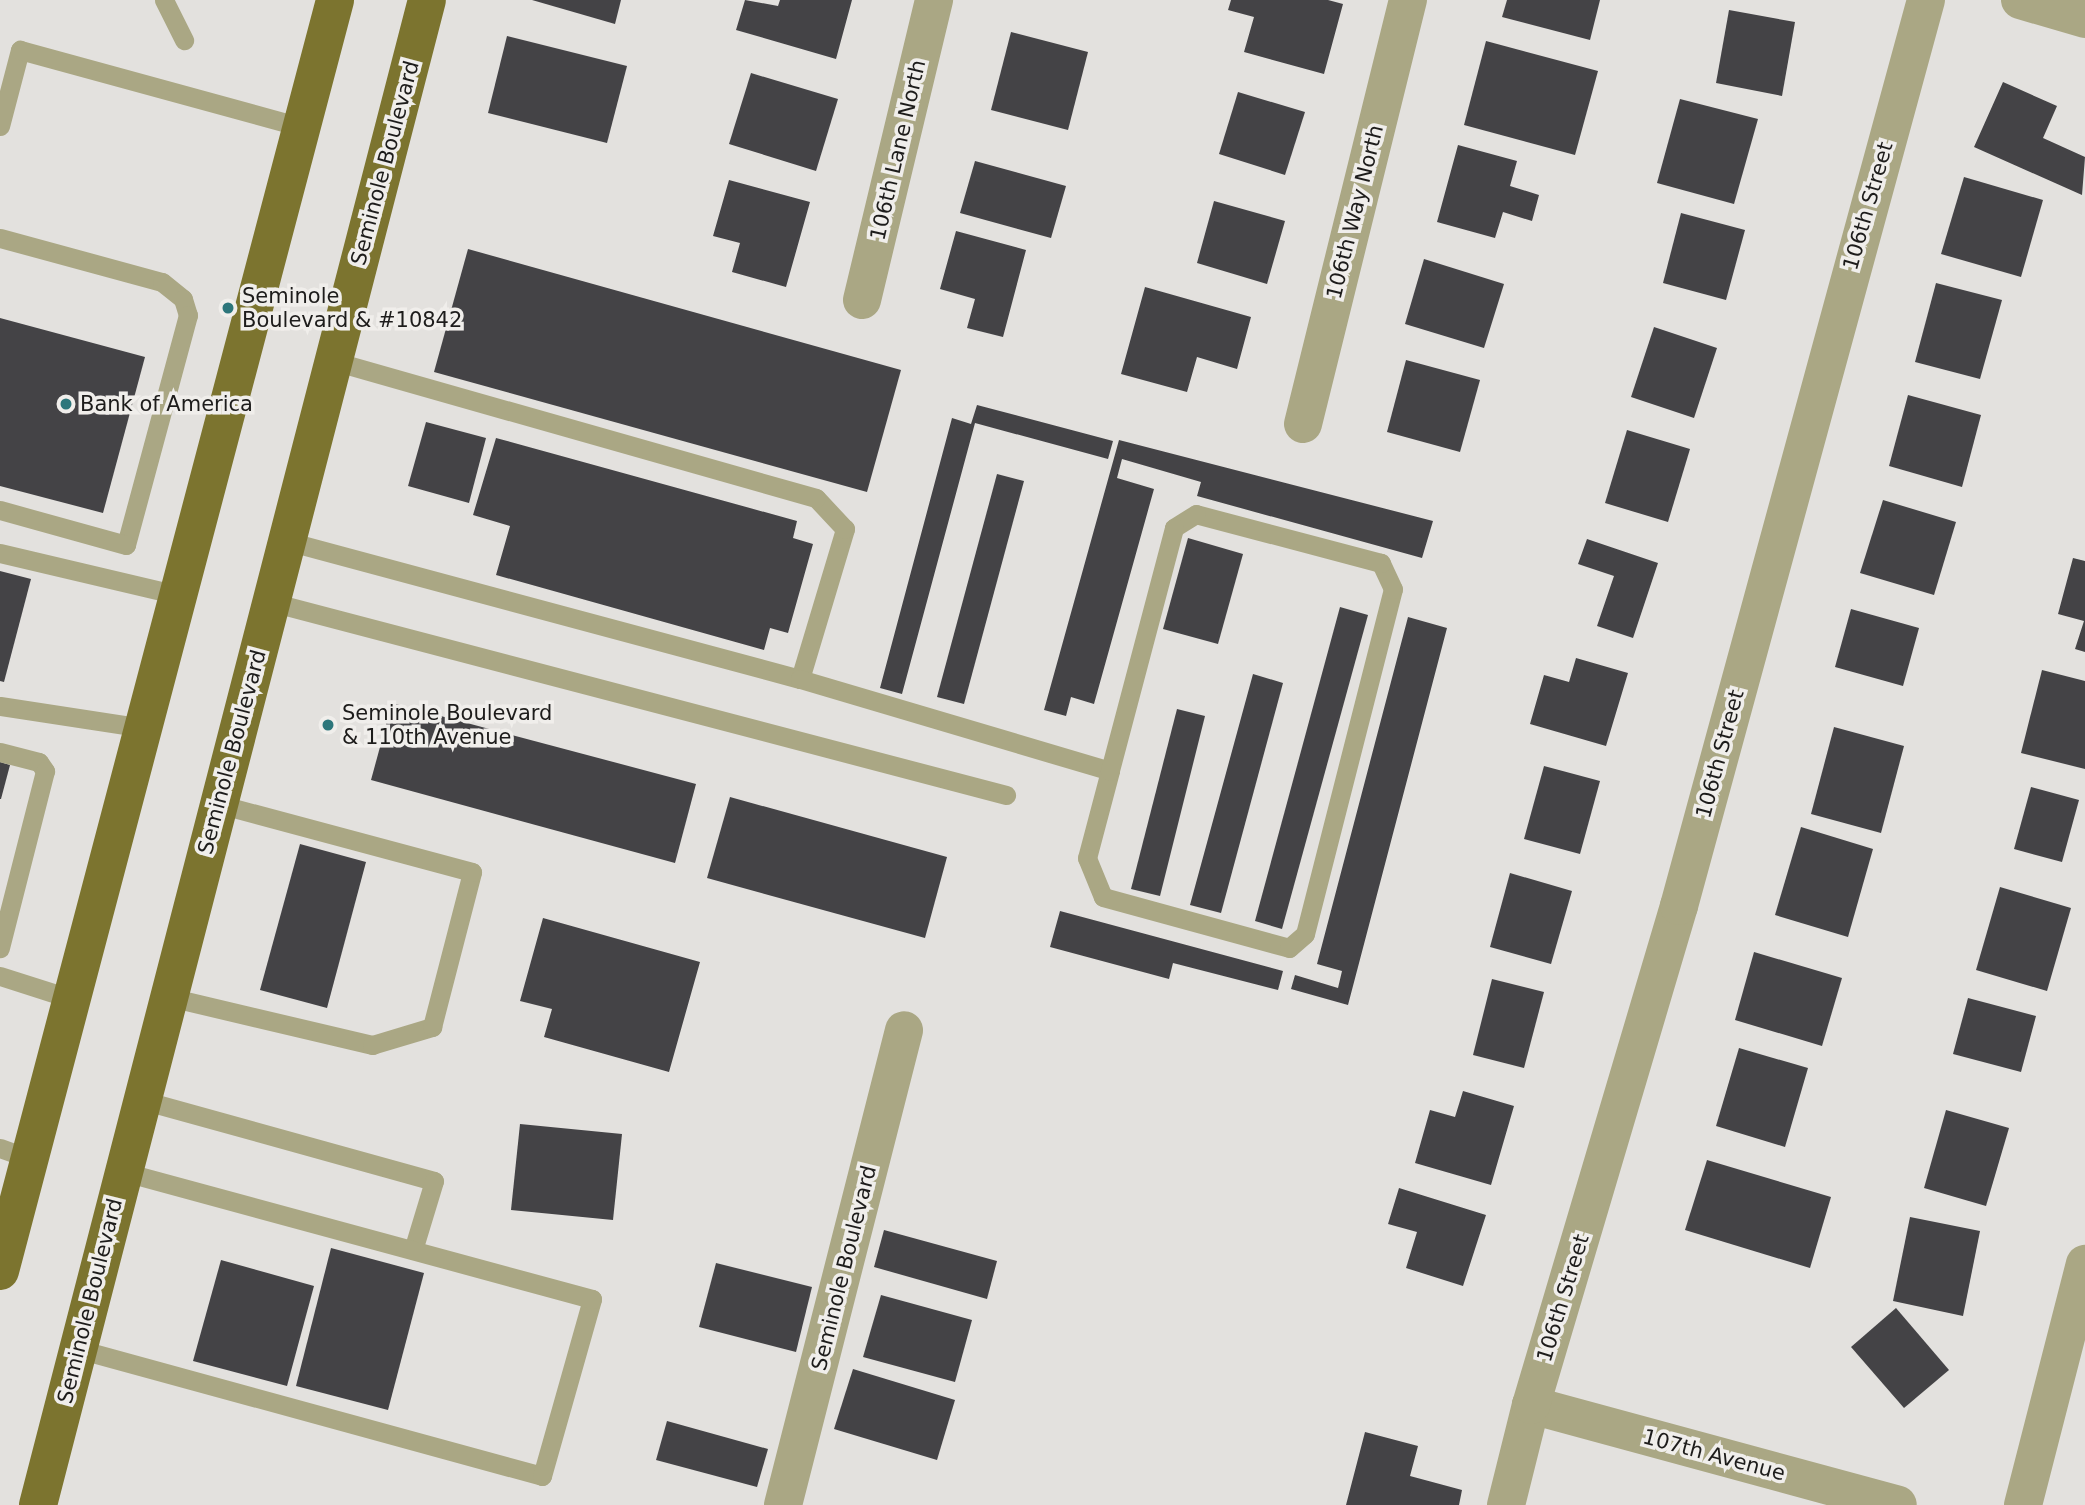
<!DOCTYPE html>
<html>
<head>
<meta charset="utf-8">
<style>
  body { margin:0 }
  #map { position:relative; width:2085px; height:1505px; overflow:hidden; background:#e3e1de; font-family:"DejaVu Sans",sans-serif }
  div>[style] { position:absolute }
  .building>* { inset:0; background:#444346 }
  .lane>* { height:19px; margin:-9.5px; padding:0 9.5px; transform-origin:9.5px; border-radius:9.5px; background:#aaa784 }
  .street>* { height:38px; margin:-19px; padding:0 19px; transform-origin:19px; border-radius:19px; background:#aaa784 }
  .primary>* { height:38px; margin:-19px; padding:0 19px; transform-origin:19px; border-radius:19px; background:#7c742f }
  .dots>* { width:19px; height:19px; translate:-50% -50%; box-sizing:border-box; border:4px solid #f0eeeb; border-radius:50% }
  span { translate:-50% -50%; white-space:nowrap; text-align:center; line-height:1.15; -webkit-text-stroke:7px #f0eeeb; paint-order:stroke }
  .street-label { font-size:21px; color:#1d1c1b }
  .poi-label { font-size:21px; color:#1d1c1b }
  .left { translate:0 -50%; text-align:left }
</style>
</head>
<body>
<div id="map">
  <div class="building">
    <div style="clip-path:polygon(532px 0,621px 0,615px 24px)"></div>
    <div style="clip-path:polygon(745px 0,778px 6px,780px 0,852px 0,836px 59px,736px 30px)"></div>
    <div style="clip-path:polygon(1231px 0,1328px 0,1343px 4px,1324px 74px,1244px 52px,1254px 17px,1228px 10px)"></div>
    <div style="clip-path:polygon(1507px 0,1600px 0,1590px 40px,1502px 17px)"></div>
    <div style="clip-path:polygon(1729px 10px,1795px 22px,1782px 96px,1716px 83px)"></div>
    <div style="clip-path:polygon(1011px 32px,1088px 52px,1068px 130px,991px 110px)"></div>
    <div style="clip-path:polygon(507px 36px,627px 66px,607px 143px,488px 113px)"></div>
    <div style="clip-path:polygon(1486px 41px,1598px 71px,1575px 155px,1464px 125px)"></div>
    <div style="clip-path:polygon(751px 73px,838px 99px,816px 171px,729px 144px)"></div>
    <div style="clip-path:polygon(2003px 82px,2057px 106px,2043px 138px,2085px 157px,2082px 195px,1974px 147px)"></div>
    <div style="clip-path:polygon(1238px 92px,1305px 112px,1285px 175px,1219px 154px)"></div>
    <div style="clip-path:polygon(1680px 99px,1758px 119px,1734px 204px,1657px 183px)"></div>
    <div style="clip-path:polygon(1458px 145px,1517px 161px,1510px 186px,1539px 195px,1532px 221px,1503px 212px,1495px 238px,1437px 222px)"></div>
    <div style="clip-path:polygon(975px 161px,1066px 186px,1051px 238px,960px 213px)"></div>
    <div style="clip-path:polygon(1964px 177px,2043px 200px,2021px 277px,1941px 254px)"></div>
    <div style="clip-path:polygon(729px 180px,810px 202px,786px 287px,732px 272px,740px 243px,713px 236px)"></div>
    <div style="clip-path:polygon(1214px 201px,1285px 221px,1267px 284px,1197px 263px)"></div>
    <div style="clip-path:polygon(1681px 213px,1745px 230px,1726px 300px,1663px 283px)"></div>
    <div style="clip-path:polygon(956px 231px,1026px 250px,1003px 337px,967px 328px,975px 299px,940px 289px)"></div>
    <div style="clip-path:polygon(468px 249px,901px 370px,867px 492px,434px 372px)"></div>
    <div style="clip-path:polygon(1424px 259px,1504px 284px,1484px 348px,1405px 324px)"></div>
    <div style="clip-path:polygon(1936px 283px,2002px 300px,1980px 379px,1915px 362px)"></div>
    <div style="clip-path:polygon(1145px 287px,1251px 317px,1237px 369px,1197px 357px,1187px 392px,1121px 374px)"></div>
    <div style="clip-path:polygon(0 318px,145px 357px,103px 513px,0 486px)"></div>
    <div style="clip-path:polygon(1654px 327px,1717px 348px,1694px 418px,1631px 397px)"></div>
    <div style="clip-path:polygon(1406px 360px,1480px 380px,1460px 452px,1387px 432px)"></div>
    <div style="clip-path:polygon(1908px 395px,1981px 415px,1962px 487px,1889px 466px)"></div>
    <div style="clip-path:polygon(977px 405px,1113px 441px,1108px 459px,975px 423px,902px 694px,880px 688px,952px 418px,971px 424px)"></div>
    <div style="clip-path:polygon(426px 422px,486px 438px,469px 503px,408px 486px)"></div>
    <div style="clip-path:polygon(1627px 430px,1690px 449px,1668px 522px,1605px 503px)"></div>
    <div style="clip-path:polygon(496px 438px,797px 521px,793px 538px,813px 544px,788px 633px,770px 628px,764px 650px,496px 575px,510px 526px,473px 515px)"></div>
    <div style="clip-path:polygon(1119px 440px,1433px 521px,1422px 558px,1197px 496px,1201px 482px,1122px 459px,1117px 478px,1154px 489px,1094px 704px,1071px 697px,1066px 716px,1044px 710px)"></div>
    <div style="clip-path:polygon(997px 474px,1024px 481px,964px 704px,937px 697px)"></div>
    <div style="clip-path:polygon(1883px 500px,1956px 522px,1934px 595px,1860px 573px)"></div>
    <div style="clip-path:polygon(1188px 538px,1243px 554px,1218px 644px,1163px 629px)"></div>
    <div style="clip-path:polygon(1587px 539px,1658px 563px,1633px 638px,1597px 626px,1614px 576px,1578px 564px)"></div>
    <div style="clip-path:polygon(2073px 558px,2085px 561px,2085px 652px,2075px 649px,2084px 621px,2058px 614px)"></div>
    <div style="clip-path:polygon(0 571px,31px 579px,4px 682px,0 681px)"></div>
    <div style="clip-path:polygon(1340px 607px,1368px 615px,1282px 929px,1255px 921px)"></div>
    <div style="clip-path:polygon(1851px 609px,1919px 628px,1903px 686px,1835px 667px)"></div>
    <div style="clip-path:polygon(1408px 617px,1447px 628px,1348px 1005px,1291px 989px,1295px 975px,1338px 988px,1342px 971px,1317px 964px)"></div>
    <div style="clip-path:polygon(1576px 658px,1628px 673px,1606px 746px,1530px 724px,1544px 675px,1569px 682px)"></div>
    <div style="clip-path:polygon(2042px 670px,2085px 681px,2085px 769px,2021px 753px)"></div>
    <div style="clip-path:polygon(1253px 674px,1283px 683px,1221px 913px,1190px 905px)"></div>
    <div style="clip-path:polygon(392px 703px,696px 784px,675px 863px,371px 780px)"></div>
    <div style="clip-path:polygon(1177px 709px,1205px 716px,1160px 896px,1131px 889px)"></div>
    <div style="clip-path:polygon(1834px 727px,1904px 746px,1881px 833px,1811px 814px)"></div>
    <div style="clip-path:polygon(0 762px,10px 765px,1px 799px,0 799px)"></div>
    <div style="clip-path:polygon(1544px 766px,1600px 781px,1580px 854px,1524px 839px)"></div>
    <div style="clip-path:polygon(2031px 787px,2079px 800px,2062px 862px,2014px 849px)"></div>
    <div style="clip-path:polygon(730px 797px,947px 857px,925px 938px,707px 878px)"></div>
    <div style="clip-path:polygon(1801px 827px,1873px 849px,1848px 937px,1775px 915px)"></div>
    <div style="clip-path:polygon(300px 844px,366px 862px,327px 1008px,260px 990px)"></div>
    <div style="clip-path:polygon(1510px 873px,1572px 891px,1551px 964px,1490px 947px)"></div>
    <div style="clip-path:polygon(2000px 887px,2071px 908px,2047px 991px,1976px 970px)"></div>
    <div style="clip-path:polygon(1060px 911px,1283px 971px,1278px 990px,1173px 963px,1169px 979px,1050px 947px)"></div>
    <div style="clip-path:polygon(543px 918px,700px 962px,669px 1072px,544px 1037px,552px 1009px,520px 1001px)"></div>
    <div style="clip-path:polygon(1754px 952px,1842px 978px,1822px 1046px,1735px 1020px)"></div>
    <div style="clip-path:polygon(1492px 979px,1544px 992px,1524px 1068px,1473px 1055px)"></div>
    <div style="clip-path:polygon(1968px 998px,2036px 1016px,2021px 1072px,1953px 1054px)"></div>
    <div style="clip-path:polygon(1739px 1048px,1808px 1068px,1785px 1147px,1716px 1126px)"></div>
    <div style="clip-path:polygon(1463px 1091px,1514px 1106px,1491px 1185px,1415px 1163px,1430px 1110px,1455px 1117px)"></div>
    <div style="clip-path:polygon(1946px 1110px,2009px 1128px,1986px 1206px,1924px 1188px)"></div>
    <div style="clip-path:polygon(520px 1124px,622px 1134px,613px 1220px,511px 1210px)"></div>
    <div style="clip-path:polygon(1707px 1160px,1831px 1197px,1810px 1268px,1685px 1230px)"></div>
    <div style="clip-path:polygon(1399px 1188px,1486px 1215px,1463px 1286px,1406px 1268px,1417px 1232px,1388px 1224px)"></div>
    <div style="clip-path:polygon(1910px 1217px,1980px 1231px,1963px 1316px,1893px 1301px)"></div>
    <div style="clip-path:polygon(884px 1230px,997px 1261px,987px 1299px,874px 1267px)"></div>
    <div style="clip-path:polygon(331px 1248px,424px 1273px,388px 1410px,296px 1386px)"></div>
    <div style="clip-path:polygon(221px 1260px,314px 1286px,287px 1386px,193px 1361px)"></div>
    <div style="clip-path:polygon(716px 1263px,812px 1287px,796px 1352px,699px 1327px)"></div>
    <div style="clip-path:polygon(881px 1295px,972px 1320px,955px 1382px,863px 1357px)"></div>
    <div style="clip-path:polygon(1896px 1308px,1949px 1370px,1904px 1408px,1851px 1347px)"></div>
    <div style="clip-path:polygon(853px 1369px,955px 1400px,937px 1460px,834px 1429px)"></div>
    <div style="clip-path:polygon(667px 1421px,768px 1449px,757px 1487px,656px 1460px)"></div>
    <div style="clip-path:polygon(1365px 1432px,1418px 1446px,1410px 1476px,1462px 1490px,1459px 1505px,1346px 1505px)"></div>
  </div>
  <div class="lane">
    <div style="left:164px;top:0;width:45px;rotate:63.4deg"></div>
    <div style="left:0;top:126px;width:79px;rotate:-75.3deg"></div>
    <div style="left:20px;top:50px;width:292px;rotate:15.3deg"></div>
    <div style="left:0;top:238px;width:168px;rotate:15.2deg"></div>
    <div style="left:162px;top:282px;width:27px;rotate:39deg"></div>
    <div style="left:183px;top:299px;width:17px;rotate:73deg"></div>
    <div style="left:188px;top:315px;width:238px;rotate:105.1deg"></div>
    <div style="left:126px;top:545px;width:131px;rotate:-164.5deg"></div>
    <div style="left:287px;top:541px;width:531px;rotate:15.06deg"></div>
    <div style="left:800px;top:679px;width:157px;rotate:-73.3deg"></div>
    <div style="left:845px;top:529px;width:42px;rotate:-133.1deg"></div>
    <div style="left:816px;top:498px;width:502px;rotate:-164.16deg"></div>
    <div style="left:0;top:553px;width:183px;rotate:13.3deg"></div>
    <div style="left:271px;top:602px;width:760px;rotate:14.71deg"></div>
    <div style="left:800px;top:679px;width:323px;rotate:16.5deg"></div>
    <div style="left:1110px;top:771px;width:90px;rotate:104.8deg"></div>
    <div style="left:1087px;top:858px;width:42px;rotate:67.7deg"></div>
    <div style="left:1103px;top:897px;width:193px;rotate:15.3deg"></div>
    <div style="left:1289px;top:948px;width:21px;rotate:-41deg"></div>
    <div style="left:1305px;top:934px;width:356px;rotate:-75.7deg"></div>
    <div style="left:1393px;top:589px;width:29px;rotate:-115deg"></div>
    <div style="left:1381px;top:563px;width:191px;rotate:-165.2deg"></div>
    <div style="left:1196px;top:514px;width:26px;rotate:148deg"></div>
    <div style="left:1174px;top:528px;width:251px;rotate:104.8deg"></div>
    <div style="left:0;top:706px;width:145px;rotate:8.7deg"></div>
    <div style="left:0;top:752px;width:40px;rotate:14.4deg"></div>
    <div style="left:39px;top:762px;width:11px;rotate:56deg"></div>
    <div style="left:45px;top:771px;width:183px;rotate:104.3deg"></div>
    <div style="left:0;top:976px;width:76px;rotate:17.7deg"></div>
    <div style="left:169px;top:997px;width:209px;rotate:13.3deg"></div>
    <div style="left:372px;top:1045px;width:63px;rotate:-16.7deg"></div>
    <div style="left:432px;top:1027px;width:160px;rotate:-75.5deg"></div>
    <div style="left:472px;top:872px;width:262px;rotate:-165deg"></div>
    <div style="left:142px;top:1100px;width:303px;rotate:15.5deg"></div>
    <div style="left:434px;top:1181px;width:72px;rotate:106.9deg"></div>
    <div style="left:0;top:1148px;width:32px;rotate:20deg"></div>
    <div style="left:78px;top:1349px;width:481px;rotate:15.3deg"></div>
    <div style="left:542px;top:1476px;width:184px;rotate:-74.2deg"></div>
    <div style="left:592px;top:1299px;width:486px;rotate:-164.8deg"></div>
  </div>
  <div class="street">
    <div style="left:2020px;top:0;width:68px;rotate:16.3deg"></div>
    <div style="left:862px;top:300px;width:309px;rotate:-76.5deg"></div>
    <div style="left:1303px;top:424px;width:437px;rotate:-76.1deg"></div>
    <div style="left:1531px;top:1405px;width:380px;rotate:15.2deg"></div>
    <div style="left:783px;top:1505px;width:490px;rotate:-75.7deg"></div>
    <div style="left:1506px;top:1505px;width:103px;rotate:-76deg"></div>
    <div style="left:1531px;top:1405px;width:520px;rotate:-73.48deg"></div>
    <div style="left:1679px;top:906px;width:939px;rotate:-74.75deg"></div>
    <div style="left:2023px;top:1505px;width:249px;rotate:-75.6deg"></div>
  </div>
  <div class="primary">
    <div style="left:0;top:1271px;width:1314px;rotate:-75.23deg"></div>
    <div style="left:38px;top:1505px;width:1554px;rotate:-75.51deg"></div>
  </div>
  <div class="dots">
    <div style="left:228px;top:308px;background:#2d767b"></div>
    <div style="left:66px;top:404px;background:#2d767b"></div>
    <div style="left:328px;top:725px;background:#2d767b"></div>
  </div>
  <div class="street-label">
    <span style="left:898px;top:150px;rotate:-77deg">106th Lane North</span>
    <span style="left:385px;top:163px;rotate:-75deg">Seminole Boulevard</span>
    <span style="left:1868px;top:206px;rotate:-74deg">106th Street</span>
    <span style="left:1355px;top:212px;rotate:-76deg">106th Way North</span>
    <span style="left:232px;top:752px;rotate:-75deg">Seminole Boulevard</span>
    <span style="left:1720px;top:754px;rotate:-75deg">106th Street</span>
    <span style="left:844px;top:1268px;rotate:-76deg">Seminole Boulevard</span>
    <span style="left:1563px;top:1298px;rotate:-73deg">106th Street</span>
    <span style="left:90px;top:1301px;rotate:-76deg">Seminole Boulevard</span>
    <span style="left:1714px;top:1455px;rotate:15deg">107th Avenue</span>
  </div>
  <div class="poi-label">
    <span class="left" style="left:242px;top:308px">Seminole<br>Boulevard &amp; #10842</span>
    <span class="left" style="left:80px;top:404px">Bank of America</span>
    <span class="left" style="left:342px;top:725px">Seminole Boulevard<br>&amp; 110th Avenue</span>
  </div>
</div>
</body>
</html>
